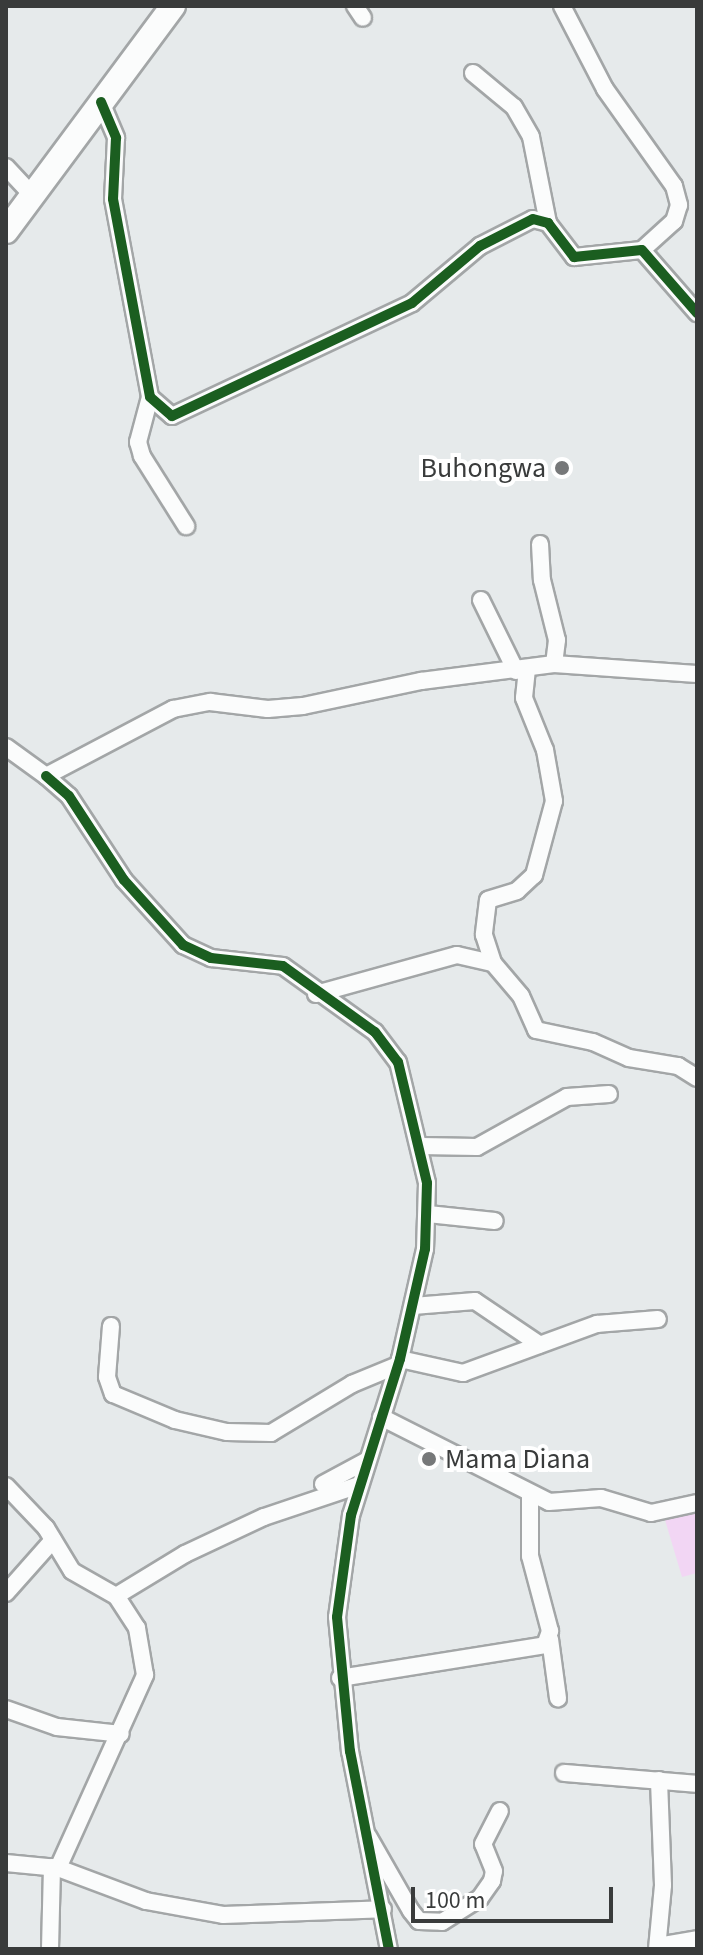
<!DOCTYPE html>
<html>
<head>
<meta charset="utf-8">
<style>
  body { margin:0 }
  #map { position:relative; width:703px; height:1955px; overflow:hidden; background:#e6eaeb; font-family:"Source Sans 3",sans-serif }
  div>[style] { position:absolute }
  .green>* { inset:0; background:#f2d6f4 }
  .roads { filter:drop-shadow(2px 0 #a3a6a7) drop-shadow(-2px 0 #a3a6a7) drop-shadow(0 2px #a3a6a7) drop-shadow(0 -2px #a3a6a7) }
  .minor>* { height:16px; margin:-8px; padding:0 8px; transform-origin:8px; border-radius:8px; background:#fbfcfc }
  .highway>* { height:24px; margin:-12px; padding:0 12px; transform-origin:12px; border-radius:12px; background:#fbfcfc }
  .cycleway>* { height:10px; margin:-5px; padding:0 5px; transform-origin:5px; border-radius:5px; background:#1b5e20 }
  .dots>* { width:22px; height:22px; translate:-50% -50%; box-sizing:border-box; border:4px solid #fff; border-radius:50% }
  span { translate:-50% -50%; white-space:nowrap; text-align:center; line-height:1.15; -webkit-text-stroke:8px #fff; paint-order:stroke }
  .poi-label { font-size:28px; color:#393b3b }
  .right { translate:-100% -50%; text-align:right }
  .left { translate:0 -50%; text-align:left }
  .frame { position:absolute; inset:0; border:8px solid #393b3b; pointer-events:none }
  .scale { position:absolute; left:411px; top:1887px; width:202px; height:36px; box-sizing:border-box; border:4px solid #393b3b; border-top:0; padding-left:10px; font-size:24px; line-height:28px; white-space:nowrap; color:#393b3b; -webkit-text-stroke:6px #fff; paint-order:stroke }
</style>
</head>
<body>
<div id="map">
  <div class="green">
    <div style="clip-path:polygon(697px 1512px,697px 1573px,682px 1577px,665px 1520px)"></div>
  </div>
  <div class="roads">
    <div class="minor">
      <div style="left:355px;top:6px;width:14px;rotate:56deg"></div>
      <div style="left:562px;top:6px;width:93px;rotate:62.6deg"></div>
      <div style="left:605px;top:89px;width:119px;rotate:54.6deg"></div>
      <div style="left:674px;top:186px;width:20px;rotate:75deg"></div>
      <div style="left:679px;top:205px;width:17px;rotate:107deg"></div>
      <div style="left:674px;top:221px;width:43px;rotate:137.8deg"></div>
      <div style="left:473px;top:73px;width:53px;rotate:39.7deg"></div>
      <div style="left:514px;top:107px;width:34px;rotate:60deg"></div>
      <div style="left:531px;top:137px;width:88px;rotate:78.8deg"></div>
      <div style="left:101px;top:102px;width:39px;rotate:67deg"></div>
      <div style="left:116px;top:138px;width:61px;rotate:92.8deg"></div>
      <div style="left:113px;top:199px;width:201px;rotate:79.4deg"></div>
      <div style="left:150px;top:397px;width:29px;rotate:41deg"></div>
      <div style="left:172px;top:416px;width:265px;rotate:-25.2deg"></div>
      <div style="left:412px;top:303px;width:89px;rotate:-40deg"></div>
      <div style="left:480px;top:246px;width:59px;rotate:-27deg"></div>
      <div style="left:533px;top:219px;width:16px;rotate:15deg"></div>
      <div style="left:548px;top:223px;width:43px;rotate:52.6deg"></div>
      <div style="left:574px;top:257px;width:68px;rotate:-5.9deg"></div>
      <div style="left:642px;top:250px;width:84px;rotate:48.9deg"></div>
      <div style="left:6px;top:167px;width:38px;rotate:47deg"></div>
      <div style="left:150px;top:397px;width:47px;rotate:104.9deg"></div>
      <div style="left:138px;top:442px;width:15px;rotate:74deg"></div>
      <div style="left:142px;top:456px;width:83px;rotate:57.8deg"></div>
      <div style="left:540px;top:544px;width:36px;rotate:87deg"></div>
      <div style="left:542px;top:580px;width:62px;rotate:76deg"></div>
      <div style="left:557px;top:640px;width:24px;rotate:97deg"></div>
      <div style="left:481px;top:600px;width:79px;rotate:63.8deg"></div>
      <div style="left:527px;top:669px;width:29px;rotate:96deg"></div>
      <div style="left:524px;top:698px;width:56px;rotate:68deg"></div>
      <div style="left:545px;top:750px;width:52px;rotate:80deg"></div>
      <div style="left:554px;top:801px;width:77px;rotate:105.1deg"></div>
      <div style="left:534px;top:875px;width:23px;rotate:137deg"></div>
      <div style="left:517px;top:891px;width:30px;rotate:163deg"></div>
      <div style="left:488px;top:900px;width:35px;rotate:97deg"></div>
      <div style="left:484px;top:935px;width:29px;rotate:72deg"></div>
      <div style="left:493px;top:963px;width:43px;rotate:49.7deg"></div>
      <div style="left:521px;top:996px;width:37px;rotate:66deg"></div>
      <div style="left:536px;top:1030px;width:58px;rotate:11.9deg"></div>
      <div style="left:593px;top:1042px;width:39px;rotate:24deg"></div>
      <div style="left:629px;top:1058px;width:50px;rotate:9.3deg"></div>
      <div style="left:678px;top:1066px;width:22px;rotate:32deg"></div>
      <div style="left:6px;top:747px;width:49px;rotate:35.9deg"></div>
      <div style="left:46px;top:776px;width:144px;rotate:-27.8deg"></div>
      <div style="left:173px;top:709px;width:38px;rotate:-11deg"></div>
      <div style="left:210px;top:702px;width:58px;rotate:6.9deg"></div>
      <div style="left:268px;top:709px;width:35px;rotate:-5deg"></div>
      <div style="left:303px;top:706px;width:121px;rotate:-12deg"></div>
      <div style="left:421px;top:681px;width:134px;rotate:-7.3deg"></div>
      <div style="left:554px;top:664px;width:143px;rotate:4deg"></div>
      <div style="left:46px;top:776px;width:30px;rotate:41deg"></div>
      <div style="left:69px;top:796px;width:100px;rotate:56.8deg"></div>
      <div style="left:124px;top:880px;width:88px;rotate:47.8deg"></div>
      <div style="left:183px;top:945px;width:31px;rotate:25deg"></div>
      <div style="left:211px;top:958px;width:72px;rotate:6.3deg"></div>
      <div style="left:283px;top:966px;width:113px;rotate:35.7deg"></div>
      <div style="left:375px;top:1032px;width:38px;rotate:53deg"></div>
      <div style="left:398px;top:1062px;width:124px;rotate:76.5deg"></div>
      <div style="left:427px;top:1183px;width:66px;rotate:91.7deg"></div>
      <div style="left:425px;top:1249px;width:113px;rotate:102.8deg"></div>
      <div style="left:400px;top:1359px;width:164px;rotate:107.4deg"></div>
      <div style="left:351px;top:1515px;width:103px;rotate:97.8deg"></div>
      <div style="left:337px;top:1617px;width:135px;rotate:84.5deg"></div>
      <div style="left:350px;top:1751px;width:202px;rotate:78.9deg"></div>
      <div style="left:316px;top:994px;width:146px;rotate:-15.5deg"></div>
      <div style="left:457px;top:955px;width:37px;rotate:13deg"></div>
      <div style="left:421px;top:1146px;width:56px;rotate:1deg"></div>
      <div style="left:477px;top:1147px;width:103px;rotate:-29.1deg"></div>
      <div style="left:567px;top:1097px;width:42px;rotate:-4.1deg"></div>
      <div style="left:428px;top:1214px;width:67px;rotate:6deg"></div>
      <div style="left:413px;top:1306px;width:62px;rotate:-4.6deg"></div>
      <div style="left:475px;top:1301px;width:78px;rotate:34.1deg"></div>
      <div style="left:111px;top:1326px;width:51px;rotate:94.5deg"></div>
      <div style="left:107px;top:1377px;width:18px;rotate:71deg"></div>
      <div style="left:113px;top:1394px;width:67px;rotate:22.8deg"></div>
      <div style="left:175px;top:1420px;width:53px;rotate:13deg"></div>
      <div style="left:227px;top:1432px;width:44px;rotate:1.3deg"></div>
      <div style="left:271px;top:1433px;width:95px;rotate:-31.2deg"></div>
      <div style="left:352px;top:1384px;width:50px;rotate:-22.4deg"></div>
      <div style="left:400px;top:1359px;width:65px;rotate:12.5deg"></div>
      <div style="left:463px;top:1373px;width:143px;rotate:-20.1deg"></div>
      <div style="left:597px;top:1324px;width:61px;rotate:-4.7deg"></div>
      <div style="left:381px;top:1417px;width:188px;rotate:26.8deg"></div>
      <div style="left:549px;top:1502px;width:52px;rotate:-4.4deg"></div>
      <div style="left:601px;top:1498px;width:52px;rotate:16.7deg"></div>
      <div style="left:651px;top:1513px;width:47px;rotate:-12.3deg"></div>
      <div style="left:323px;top:1484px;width:49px;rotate:-28.1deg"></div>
      <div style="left:6px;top:1486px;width:58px;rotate:46.4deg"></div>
      <div style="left:46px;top:1528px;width:50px;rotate:58.8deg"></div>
      <div style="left:72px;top:1571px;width:51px;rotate:29.6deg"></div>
      <div style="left:116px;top:1596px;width:81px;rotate:-31.3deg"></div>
      <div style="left:185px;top:1554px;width:87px;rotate:-25.1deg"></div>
      <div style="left:264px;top:1517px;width:100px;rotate:-18.6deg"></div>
      <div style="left:6px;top:1593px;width:71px;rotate:-48.4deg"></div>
      <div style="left:550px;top:1639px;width:60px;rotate:82.3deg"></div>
      <div style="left:340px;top:1678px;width:208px;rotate:-9.1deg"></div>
      <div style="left:545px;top:1645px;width:15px;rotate:-70deg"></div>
      <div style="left:550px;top:1631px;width:78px;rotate:-104.9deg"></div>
      <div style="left:530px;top:1556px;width:61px;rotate:-90deg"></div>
      <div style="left:6px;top:1709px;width:54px;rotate:19.4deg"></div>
      <div style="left:57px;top:1727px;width:64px;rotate:6.2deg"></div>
      <div style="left:564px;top:1773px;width:133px;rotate:4.7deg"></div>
      <div style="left:368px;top:1836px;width:86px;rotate:60.2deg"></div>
      <div style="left:411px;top:1911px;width:13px;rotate:51deg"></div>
      <div style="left:419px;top:1921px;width:23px;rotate:2deg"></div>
      <div style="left:442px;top:1922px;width:45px;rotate:-32.3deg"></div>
      <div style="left:480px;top:1898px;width:21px;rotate:-55deg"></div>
      <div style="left:492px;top:1881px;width:10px;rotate:-79deg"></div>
      <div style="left:494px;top:1871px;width:29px;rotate:-112deg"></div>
      <div style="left:483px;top:1844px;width:37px;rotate:-63deg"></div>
      <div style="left:6px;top:1863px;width:52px;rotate:5.5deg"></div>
      <div style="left:58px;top:1868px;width:94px;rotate:20.6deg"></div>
      <div style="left:146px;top:1901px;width:78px;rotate:10.3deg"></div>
      <div style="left:223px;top:1915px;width:160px;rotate:-2.1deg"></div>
      <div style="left:58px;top:1868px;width:212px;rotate:-65.7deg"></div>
      <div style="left:145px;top:1675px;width:48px;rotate:-99.7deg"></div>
      <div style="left:137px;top:1628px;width:38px;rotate:-123deg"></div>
      <div style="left:658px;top:1946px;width:40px;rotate:-10deg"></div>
      <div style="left:50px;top:1949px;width:82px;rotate:-88.6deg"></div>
      <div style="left:657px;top:1949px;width:64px;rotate:-84.6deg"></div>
      <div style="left:663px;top:1885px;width:105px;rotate:-92.2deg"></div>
    </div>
    <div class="highway">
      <div style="left:6px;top:231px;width:280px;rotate:-53.4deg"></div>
    </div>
  </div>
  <div class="cycleway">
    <div style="left:101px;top:102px;width:39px;rotate:67deg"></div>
    <div style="left:116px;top:138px;width:61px;rotate:92.8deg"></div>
    <div style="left:113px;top:199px;width:201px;rotate:79.4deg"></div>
    <div style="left:150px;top:397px;width:29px;rotate:41deg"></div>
    <div style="left:172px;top:416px;width:265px;rotate:-25.2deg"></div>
    <div style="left:412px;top:303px;width:89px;rotate:-40deg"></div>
    <div style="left:480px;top:246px;width:59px;rotate:-27deg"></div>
    <div style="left:533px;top:219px;width:16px;rotate:15deg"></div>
    <div style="left:548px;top:223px;width:43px;rotate:52.6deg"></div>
    <div style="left:574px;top:257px;width:68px;rotate:-5.9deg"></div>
    <div style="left:642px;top:250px;width:84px;rotate:48.9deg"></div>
    <div style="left:46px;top:776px;width:30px;rotate:41deg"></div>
    <div style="left:69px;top:796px;width:100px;rotate:56.8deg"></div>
    <div style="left:124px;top:880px;width:88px;rotate:47.8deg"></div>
    <div style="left:183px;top:945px;width:31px;rotate:25deg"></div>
    <div style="left:211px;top:958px;width:72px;rotate:6.3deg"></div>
    <div style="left:283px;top:966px;width:113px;rotate:35.7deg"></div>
    <div style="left:375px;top:1032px;width:38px;rotate:53deg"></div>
    <div style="left:398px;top:1062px;width:124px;rotate:76.5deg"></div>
    <div style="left:427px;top:1183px;width:66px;rotate:91.7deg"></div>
    <div style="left:425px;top:1249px;width:113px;rotate:102.8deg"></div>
    <div style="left:400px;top:1359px;width:164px;rotate:107.4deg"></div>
    <div style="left:351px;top:1515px;width:103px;rotate:97.8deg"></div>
    <div style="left:337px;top:1617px;width:135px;rotate:84.5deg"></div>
    <div style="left:350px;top:1751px;width:202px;rotate:78.9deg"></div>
  </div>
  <div class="dots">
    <div style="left:562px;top:468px;background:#767879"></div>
    <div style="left:429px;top:1459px;background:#767879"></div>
  </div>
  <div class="poi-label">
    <span class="right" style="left:546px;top:468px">Buhongwa</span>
    <span class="left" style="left:445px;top:1459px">Mama Diana</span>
  </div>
  <div class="frame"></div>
  <div class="scale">100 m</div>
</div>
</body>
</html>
